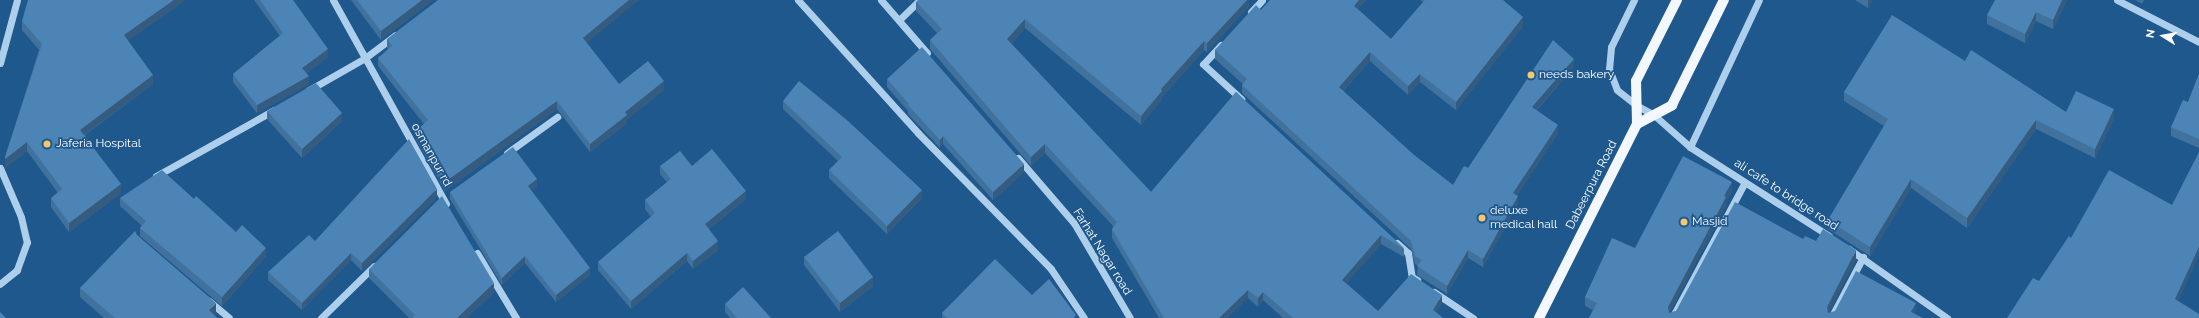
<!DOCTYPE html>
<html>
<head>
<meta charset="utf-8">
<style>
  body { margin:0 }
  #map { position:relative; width:2199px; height:318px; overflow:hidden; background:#1f588d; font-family:Raleway,sans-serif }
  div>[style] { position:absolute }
  .minor>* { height:7px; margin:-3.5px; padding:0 3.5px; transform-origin:3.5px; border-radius:3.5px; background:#adcfec }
  .major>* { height:10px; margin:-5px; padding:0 5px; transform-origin:5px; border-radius:5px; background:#f3f8ff }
  .wall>* { inset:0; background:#41729d }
  .shaded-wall>* { inset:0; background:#355c7f }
  .building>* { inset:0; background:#4c84b6 }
  .dots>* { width:11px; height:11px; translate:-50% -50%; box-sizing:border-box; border:2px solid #1f588d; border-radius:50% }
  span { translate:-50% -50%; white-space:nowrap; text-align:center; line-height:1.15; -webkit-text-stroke:3.5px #1f588d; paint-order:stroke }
  .poi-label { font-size:12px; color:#fff }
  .left { translate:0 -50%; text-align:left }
  .street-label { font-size:12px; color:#fff }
  .north { position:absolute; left:2143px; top:16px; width:40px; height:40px; -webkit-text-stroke:3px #1f588d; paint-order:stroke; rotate:281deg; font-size:11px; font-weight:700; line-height:16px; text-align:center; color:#fff }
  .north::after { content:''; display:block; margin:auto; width:14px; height:18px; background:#fff; clip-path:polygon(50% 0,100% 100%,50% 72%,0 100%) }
</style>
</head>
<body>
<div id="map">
  <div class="minor">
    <div style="left:333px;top:0;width:233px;rotate:61deg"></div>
    <div style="left:798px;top:0;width:179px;rotate:47.9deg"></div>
    <div style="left:918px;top:133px;width:190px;rotate:45.6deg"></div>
    <div style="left:1051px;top:269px;width:59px;rotate:56deg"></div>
    <div style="left:881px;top:0;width:70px;rotate:49deg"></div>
    <div style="left:1634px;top:0;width:52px;rotate:116.1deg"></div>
    <div style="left:1611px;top:47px;width:22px;rotate:95deg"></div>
    <div style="left:1609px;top:69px;width:22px;rotate:69deg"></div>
    <div style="left:1617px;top:90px;width:24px;rotate:38deg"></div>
    <div style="left:1636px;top:105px;width:21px;rotate:29deg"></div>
    <div style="left:1654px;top:115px;width:48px;rotate:41.6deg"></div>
    <div style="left:1690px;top:147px;width:165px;rotate:32.6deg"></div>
    <div style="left:2117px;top:0;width:92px;rotate:27.1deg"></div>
    <div style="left:1251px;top:12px;width:16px;rotate:-47deg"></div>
    <div style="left:899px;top:20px;width:29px;rotate:-44deg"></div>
    <div style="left:1221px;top:45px;width:26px;rotate:133deg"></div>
    <div style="left:1203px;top:64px;width:52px;rotate:42.6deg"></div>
    <div style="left:0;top:63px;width:65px;rotate:-74.9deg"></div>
    <div style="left:309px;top:90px;width:64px;rotate:-29.7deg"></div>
    <div style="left:365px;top:58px;width:38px;rotate:-37deg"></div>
    <div style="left:1690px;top:147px;width:162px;rotate:-64.9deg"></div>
    <div style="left:507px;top:153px;width:62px;rotate:-35.8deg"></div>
    <div style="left:1018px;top:158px;width:86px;rotate:49.3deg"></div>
    <div style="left:1074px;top:223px;width:110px;rotate:59.5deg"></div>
    <div style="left:0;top:168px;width:53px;rotate:66.8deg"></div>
    <div style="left:21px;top:217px;width:26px;rotate:77deg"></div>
    <div style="left:27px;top:242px;width:30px;rotate:110deg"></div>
    <div style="left:17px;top:270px;width:22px;rotate:141deg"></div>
    <div style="left:156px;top:176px;width:135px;rotate:-29.2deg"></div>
    <div style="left:1397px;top:243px;width:15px;rotate:42deg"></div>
    <div style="left:1408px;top:253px;width:24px;rotate:81deg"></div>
    <div style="left:1412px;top:277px;width:6px;rotate:31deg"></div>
    <div style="left:1849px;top:249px;width:120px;rotate:35.1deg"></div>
    <div style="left:477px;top:253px;width:76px;rotate:59deg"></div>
    <div style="left:1434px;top:292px;width:47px;rotate:33.7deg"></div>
    <div style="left:209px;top:301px;width:26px;rotate:40deg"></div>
    <div style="left:321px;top:318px;width:74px;rotate:-44.5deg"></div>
    <div style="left:1672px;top:318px;width:154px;rotate:-61.8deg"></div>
    <div style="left:1831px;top:318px;width:69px;rotate:-62.3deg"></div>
  </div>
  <div class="major">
    <div style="left:1637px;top:124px;width:43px;rotate:-91.3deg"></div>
    <div style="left:1636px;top:81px;width:91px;rotate:-63.2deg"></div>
    <div style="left:1539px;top:318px;width:217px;rotate:-63.2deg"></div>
    <div style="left:1637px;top:124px;width:40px;rotate:-28deg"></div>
    <div style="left:1672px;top:105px;width:117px;rotate:-63.7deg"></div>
  </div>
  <div class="wall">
    <div style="clip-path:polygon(254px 0,293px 0,328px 57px,306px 73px,309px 84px,257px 113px,233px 82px,233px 74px,280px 36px)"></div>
    <div style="clip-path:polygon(351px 0,433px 0,381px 40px)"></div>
    <div style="clip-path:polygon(1249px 0,1249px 6px,1207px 52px,1204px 50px,1162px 97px,1162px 99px,1141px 125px,1025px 28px,1011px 44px,1151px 192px,1236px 92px,1404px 249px,1404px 257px,1381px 244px,1346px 283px,1378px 311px,1442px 303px,1436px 312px,1443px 318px,1283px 318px,1263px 300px,1258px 307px,1248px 298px,1227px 318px,1159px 318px,1112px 238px,1112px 229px,1114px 227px,1045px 153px,1031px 166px,930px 49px,930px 40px,937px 33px,916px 11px,916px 2px)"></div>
    <div style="clip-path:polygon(1270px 0,1366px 0,1358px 9px,1391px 39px,1423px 2px,1420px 0,1503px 0,1523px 26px,1456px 110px,1420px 82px,1408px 95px,1370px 61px,1343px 91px,1414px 155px,1453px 185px,1468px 168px,1574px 67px,1537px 110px,1558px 133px,1517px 195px,1518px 204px,1483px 267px,1468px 258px,1447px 294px,1417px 275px,1418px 266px,1415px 264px,1411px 249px,1242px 93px,1242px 85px,1243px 84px,1215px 59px,1215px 50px,1261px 10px)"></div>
    <div style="clip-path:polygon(1855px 0,1872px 0,1868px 8px)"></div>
    <div style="clip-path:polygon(2067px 0,2053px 29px,2036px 21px,2025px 43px,1987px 24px,1987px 15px)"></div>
    <div style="clip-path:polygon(2135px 0,2144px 0,2142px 4px)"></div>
    <div style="clip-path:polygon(22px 21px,128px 41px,153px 84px,85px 135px,121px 193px,69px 232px,51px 207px,51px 198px,58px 193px,27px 151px,5px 168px,5px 157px,39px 50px,22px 30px)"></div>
    <div style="clip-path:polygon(387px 39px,587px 43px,619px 84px,664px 90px,627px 119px,627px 123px,590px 152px,557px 109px,445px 191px,416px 139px,416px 131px,424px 124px,378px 66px,378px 58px,388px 49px,387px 47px)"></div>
    <div style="clip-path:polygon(1965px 61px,2066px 112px,2114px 118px,2095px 158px,2036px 129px,1967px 228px,1911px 188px,1870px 256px,1828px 229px,1828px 220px,1884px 126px,1844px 101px,1844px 92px)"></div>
    <div style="clip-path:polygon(2199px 74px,2199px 148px,2171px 136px,2171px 127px,2188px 102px)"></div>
    <div style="clip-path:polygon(887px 79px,1024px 172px,993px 200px,943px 144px,940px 148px,908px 114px,908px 111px,887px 87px)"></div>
    <div style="clip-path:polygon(783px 101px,922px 198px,887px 234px,829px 178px,829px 170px,838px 161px,783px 109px)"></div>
    <div style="clip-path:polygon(267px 111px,342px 121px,302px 158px,267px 119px)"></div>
    <div style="clip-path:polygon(660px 166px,692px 166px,746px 199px,709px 229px,718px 250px,693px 269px,687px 261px,631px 309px,598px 270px,598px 262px,651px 217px,645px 209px,645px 200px,667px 182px,660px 174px)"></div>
    <div style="clip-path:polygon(537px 186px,531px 191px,590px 275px,556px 302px,525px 263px,502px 285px,450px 199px,450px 192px)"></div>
    <div style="clip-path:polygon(1732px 191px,1726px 201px,1726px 206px,1669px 313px,1676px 311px,1803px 239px,1816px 241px,1856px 259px,1828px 313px,1916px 312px,1915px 314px,1589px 318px,1593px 310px,1585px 306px,1585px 297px,1635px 248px)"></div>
    <div style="clip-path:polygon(437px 197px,362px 271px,351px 260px,302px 310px,268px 280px,268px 272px,315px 241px)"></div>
    <div style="clip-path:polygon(120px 198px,194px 199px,266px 256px,222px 306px,140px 236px,140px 228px,142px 226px,120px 206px)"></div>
    <div style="clip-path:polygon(137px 235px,216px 313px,214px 315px,217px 318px,104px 318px,80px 297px,80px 288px)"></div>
    <div style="clip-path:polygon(804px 257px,873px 286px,840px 312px,804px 265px)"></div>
    <div style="clip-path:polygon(369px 269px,494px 292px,467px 318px,409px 318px,369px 278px)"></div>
    <div style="clip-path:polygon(1032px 295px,1076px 318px,942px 318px,942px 313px)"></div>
    <div style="clip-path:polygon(725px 304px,771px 318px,730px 318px,725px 312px)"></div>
  </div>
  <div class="shaded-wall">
    <div style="clip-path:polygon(174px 0,186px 0,124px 44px,124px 35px)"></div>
    <div style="clip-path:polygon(422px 0,433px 0,381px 40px,381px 31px)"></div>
    <div style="clip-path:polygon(629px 0,639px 0,583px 46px,583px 38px)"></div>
    <div style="clip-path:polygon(909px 0,913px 0,909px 3px)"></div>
    <div style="clip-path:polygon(1247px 0,1249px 0,1249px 6px,1207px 52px,1207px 43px)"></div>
    <div style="clip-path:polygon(1359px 0,1366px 0,1354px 14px,1354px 6px)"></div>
    <div style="clip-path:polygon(1868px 0,1872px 0,1868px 8px)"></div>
    <div style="clip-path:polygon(2062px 0,2067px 0,2053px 29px,2053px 20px)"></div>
    <div style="clip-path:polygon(2036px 12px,2036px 21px,2025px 43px,2025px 34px)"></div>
    <div style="clip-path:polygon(1523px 17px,1523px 26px,1456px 110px,1456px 102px)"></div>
    <div style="clip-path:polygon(1025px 19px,1025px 28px,1007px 48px,1007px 39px)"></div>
    <div style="clip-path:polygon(1204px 41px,1204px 50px,1162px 97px,1162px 99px,1141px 125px,1141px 116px,1161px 89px)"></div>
    <div style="clip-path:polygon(328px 49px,328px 57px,302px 76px,302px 68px)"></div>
    <div style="clip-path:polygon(1370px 52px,1370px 61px,1339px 95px,1339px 87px)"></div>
    <div style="clip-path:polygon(1574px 59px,1574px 67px,1532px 115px,1532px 107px)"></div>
    <div style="clip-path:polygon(1420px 74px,1420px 82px,1408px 95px,1408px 86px)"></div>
    <div style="clip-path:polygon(153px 75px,153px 84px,80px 138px,80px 130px)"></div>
    <div style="clip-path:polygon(309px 76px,309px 84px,257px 113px,257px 105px)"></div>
    <div style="clip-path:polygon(664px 81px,664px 90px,627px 119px,627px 123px,590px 152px,590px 144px,625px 112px)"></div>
    <div style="clip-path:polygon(557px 101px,557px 109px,445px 191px,445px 182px)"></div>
    <div style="clip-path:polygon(2114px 109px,2114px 118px,2095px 158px,2095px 149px)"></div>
    <div style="clip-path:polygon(342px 113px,342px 121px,302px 158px,302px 149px)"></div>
    <div style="clip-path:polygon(2036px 120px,2036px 129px,1967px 228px,1967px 218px)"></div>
    <div style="clip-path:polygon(1558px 125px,1558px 133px,1513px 201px,1513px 193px)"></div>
    <div style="clip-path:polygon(943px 136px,943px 144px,940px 148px,940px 140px)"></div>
    <div style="clip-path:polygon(27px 142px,27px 151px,5px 168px,5px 159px)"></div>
    <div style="clip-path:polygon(1045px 144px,1045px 153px,1031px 166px,1031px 157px)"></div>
    <div style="clip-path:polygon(1024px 164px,1024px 172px,993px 200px,993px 192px)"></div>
    <div style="clip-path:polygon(537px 179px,537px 186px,528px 194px,528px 186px)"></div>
    <div style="clip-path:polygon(1911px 179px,1911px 188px,1870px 256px,1870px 247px)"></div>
    <div style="clip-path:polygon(1732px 182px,1732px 191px,1726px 201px,1726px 206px,1668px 316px,1668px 307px)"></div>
    <div style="clip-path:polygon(121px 184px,121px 193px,69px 232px,69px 223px)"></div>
    <div style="clip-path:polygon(437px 189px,437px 197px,362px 271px,362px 263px)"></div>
    <div style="clip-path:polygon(922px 190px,922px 198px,887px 234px,887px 226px)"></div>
    <div style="clip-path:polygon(746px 191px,746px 199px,705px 232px,705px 224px)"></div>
    <div style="clip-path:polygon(1518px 196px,1518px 204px,1483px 267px,1483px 259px)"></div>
    <div style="clip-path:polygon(1381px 235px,1381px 244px,1342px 288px,1342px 280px)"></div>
    <div style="clip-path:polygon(718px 241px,718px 250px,693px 269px,693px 261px)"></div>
    <div style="clip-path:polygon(2199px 247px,2199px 256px,2175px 308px,2175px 299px)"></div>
    <div style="clip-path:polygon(266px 248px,266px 256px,222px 306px,222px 297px)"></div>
    <div style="clip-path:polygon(1468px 250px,1468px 258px,1447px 294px,1447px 286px)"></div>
    <div style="clip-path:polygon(1856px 250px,1856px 259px,1827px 316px,1827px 307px)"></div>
    <div style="clip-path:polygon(351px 253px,351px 260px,302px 310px,302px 303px)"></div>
    <div style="clip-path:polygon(687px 253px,687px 261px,631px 309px,631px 301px)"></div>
    <div style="clip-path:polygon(525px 256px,525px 263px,502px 285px,502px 278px)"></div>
    <div style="clip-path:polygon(590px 268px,590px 275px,556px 302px,556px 295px)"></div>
    <div style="clip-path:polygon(873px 277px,873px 286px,840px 312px,840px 303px)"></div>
    <div style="clip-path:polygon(494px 283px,494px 292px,467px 318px,457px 318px)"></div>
    <div style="clip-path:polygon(1248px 290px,1248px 298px,1227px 318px,1219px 318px)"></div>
    <div style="clip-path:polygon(1263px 292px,1263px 300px,1258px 307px,1258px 298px)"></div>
    <div style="clip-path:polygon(1442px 295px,1442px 303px,1433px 318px,1433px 310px)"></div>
    <div style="clip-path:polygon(216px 303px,216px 313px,211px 318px,209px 310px)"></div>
    <div style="clip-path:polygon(1916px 303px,1916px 312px,1913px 318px,1911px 312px)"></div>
  </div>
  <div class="building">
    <div style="clip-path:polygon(28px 0,174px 0,124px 35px,153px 75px,80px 130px,121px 184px,69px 223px,51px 198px,62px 189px,27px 142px,5px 159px,5px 157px,42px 44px,22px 21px)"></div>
    <div style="clip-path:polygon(260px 0,293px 0,328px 49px,302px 68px,309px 76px,257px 105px,233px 74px,283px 33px)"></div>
    <div style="clip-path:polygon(357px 0,422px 0,381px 31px)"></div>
    <div style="clip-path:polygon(438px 0,629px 0,583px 38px,619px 84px,648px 61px,664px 81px,625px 112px,627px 115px,590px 144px,557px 101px,445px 182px,416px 131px,428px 120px,378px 58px,392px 46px,387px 39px)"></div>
    <div style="clip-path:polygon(918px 0,1247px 0,1207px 43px,1204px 41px,1161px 89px,1162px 91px,1141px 116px,1025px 19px,1007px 39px,1151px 192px,1236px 92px,1403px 247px,1404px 249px,1381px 235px,1342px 280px,1378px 311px,1411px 274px,1442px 295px,1433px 310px,1443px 318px,1293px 318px,1263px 292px,1258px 298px,1248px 290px,1219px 318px,1164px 318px,1112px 229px,1117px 222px,1045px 144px,1031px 157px,930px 40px,942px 29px,916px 2px)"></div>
    <div style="clip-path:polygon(1270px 0,1359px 0,1354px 6px,1391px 39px,1425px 0,1503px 0,1523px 17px,1456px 102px,1420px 74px,1408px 86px,1370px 52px,1339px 87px,1414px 155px,1453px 185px,1464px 166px,1468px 168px,1553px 40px,1574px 59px,1532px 107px,1558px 125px,1513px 193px,1518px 196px,1483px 259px,1468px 250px,1447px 286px,1417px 266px,1422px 260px,1415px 256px,1411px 241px,1242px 85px,1247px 79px,1215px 50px,1256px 5px,1261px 10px)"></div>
    <div style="clip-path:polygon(1995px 0,2062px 0,2053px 20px,2036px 12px,2025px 34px,1987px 15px)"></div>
    <div style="clip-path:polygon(1892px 15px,1965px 61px,1971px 50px,2066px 112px,2076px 91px,2114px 109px,2095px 149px,2036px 120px,1967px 218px,1911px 179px,1870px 247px,1828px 220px,1888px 119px,1844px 92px)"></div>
    <div style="clip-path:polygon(922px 47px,1024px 164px,993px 192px,943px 136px,940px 140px,908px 105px,909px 104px,887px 79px)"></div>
    <div style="clip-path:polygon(2199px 74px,2199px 139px,2171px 127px,2183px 100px,2188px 102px)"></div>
    <div style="clip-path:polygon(799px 81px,848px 121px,922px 190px,887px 226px,829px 170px,842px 157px,783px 101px)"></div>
    <div style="clip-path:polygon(316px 83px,342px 113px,302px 149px,267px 111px)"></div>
    <div style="clip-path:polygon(409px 139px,437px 189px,362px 263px,351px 253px,302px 303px,268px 272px,309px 235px,315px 241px)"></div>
    <div style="clip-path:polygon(513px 147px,537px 179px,528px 186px,590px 268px,556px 295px,525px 256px,502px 278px,450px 192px)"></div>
    <div style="clip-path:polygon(712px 149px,746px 191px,705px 224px,718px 241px,693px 261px,687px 253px,631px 301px,598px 262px,655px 213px,645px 200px,671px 179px,660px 166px,680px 151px,692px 166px)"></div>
    <div style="clip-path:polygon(2199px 152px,2199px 247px,2175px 299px,2199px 314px,2199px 318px,2007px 318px,2033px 278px,2039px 281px,2069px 236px,2071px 238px,2109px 170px,2172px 205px)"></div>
    <div style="clip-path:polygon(1683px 156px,1732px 182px,1724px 196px,1726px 197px,1668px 307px,1669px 313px,1676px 311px,1735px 202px,1803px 239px,1805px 236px,1816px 241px,1823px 229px,1856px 250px,1827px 307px,1828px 313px,1835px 311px,1856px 271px,1916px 303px,1911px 312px,1923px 318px,1589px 318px,1597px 303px,1585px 297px,1612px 238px,1635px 248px)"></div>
    <div style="clip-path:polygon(162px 170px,194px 199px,196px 196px,236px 232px,242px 225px,266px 248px,222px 297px,140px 228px,146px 221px,120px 198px)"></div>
    <div style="clip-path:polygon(442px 196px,494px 283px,457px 318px,414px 318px,413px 317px,415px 315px,369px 269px)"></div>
    <div style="clip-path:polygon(135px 231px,137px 235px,216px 303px,209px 310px,217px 318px,115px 318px,80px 288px)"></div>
    <div style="clip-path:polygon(838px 231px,873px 277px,840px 303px,804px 257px)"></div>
    <div style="clip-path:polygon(995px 259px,1032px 295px,1049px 279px,1076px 315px,1074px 317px,1075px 318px,947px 318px,942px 313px)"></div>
    <div style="clip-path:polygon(743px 287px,771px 318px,737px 318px,725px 304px)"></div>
    <div style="clip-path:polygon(0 312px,6px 318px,0 318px)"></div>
  </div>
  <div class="dots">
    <div style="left:1531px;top:75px;background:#fac66d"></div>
    <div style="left:47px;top:144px;background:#fac66d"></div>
    <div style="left:1482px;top:218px;background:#fac66d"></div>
    <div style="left:1684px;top:222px;background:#fac66d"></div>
  </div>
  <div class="poi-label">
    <span class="left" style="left:1539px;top:75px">needs bakery</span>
    <span class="left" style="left:56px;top:144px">Jaferia Hospital</span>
    <span class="left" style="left:1490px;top:218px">deluxe<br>medical hall</span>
    <span class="left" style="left:1692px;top:222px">Masjid</span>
  </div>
  <div class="street-label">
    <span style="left:431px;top:155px;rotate:61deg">osmanpur rd</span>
    <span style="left:1592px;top:185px;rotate:-63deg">Dabeerpura Road</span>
    <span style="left:1786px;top:195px;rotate:33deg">ali cafe to bridge road</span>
    <span style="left:1102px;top:252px;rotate:58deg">Farhat Nagar road</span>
  </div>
  <div class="north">N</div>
</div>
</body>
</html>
